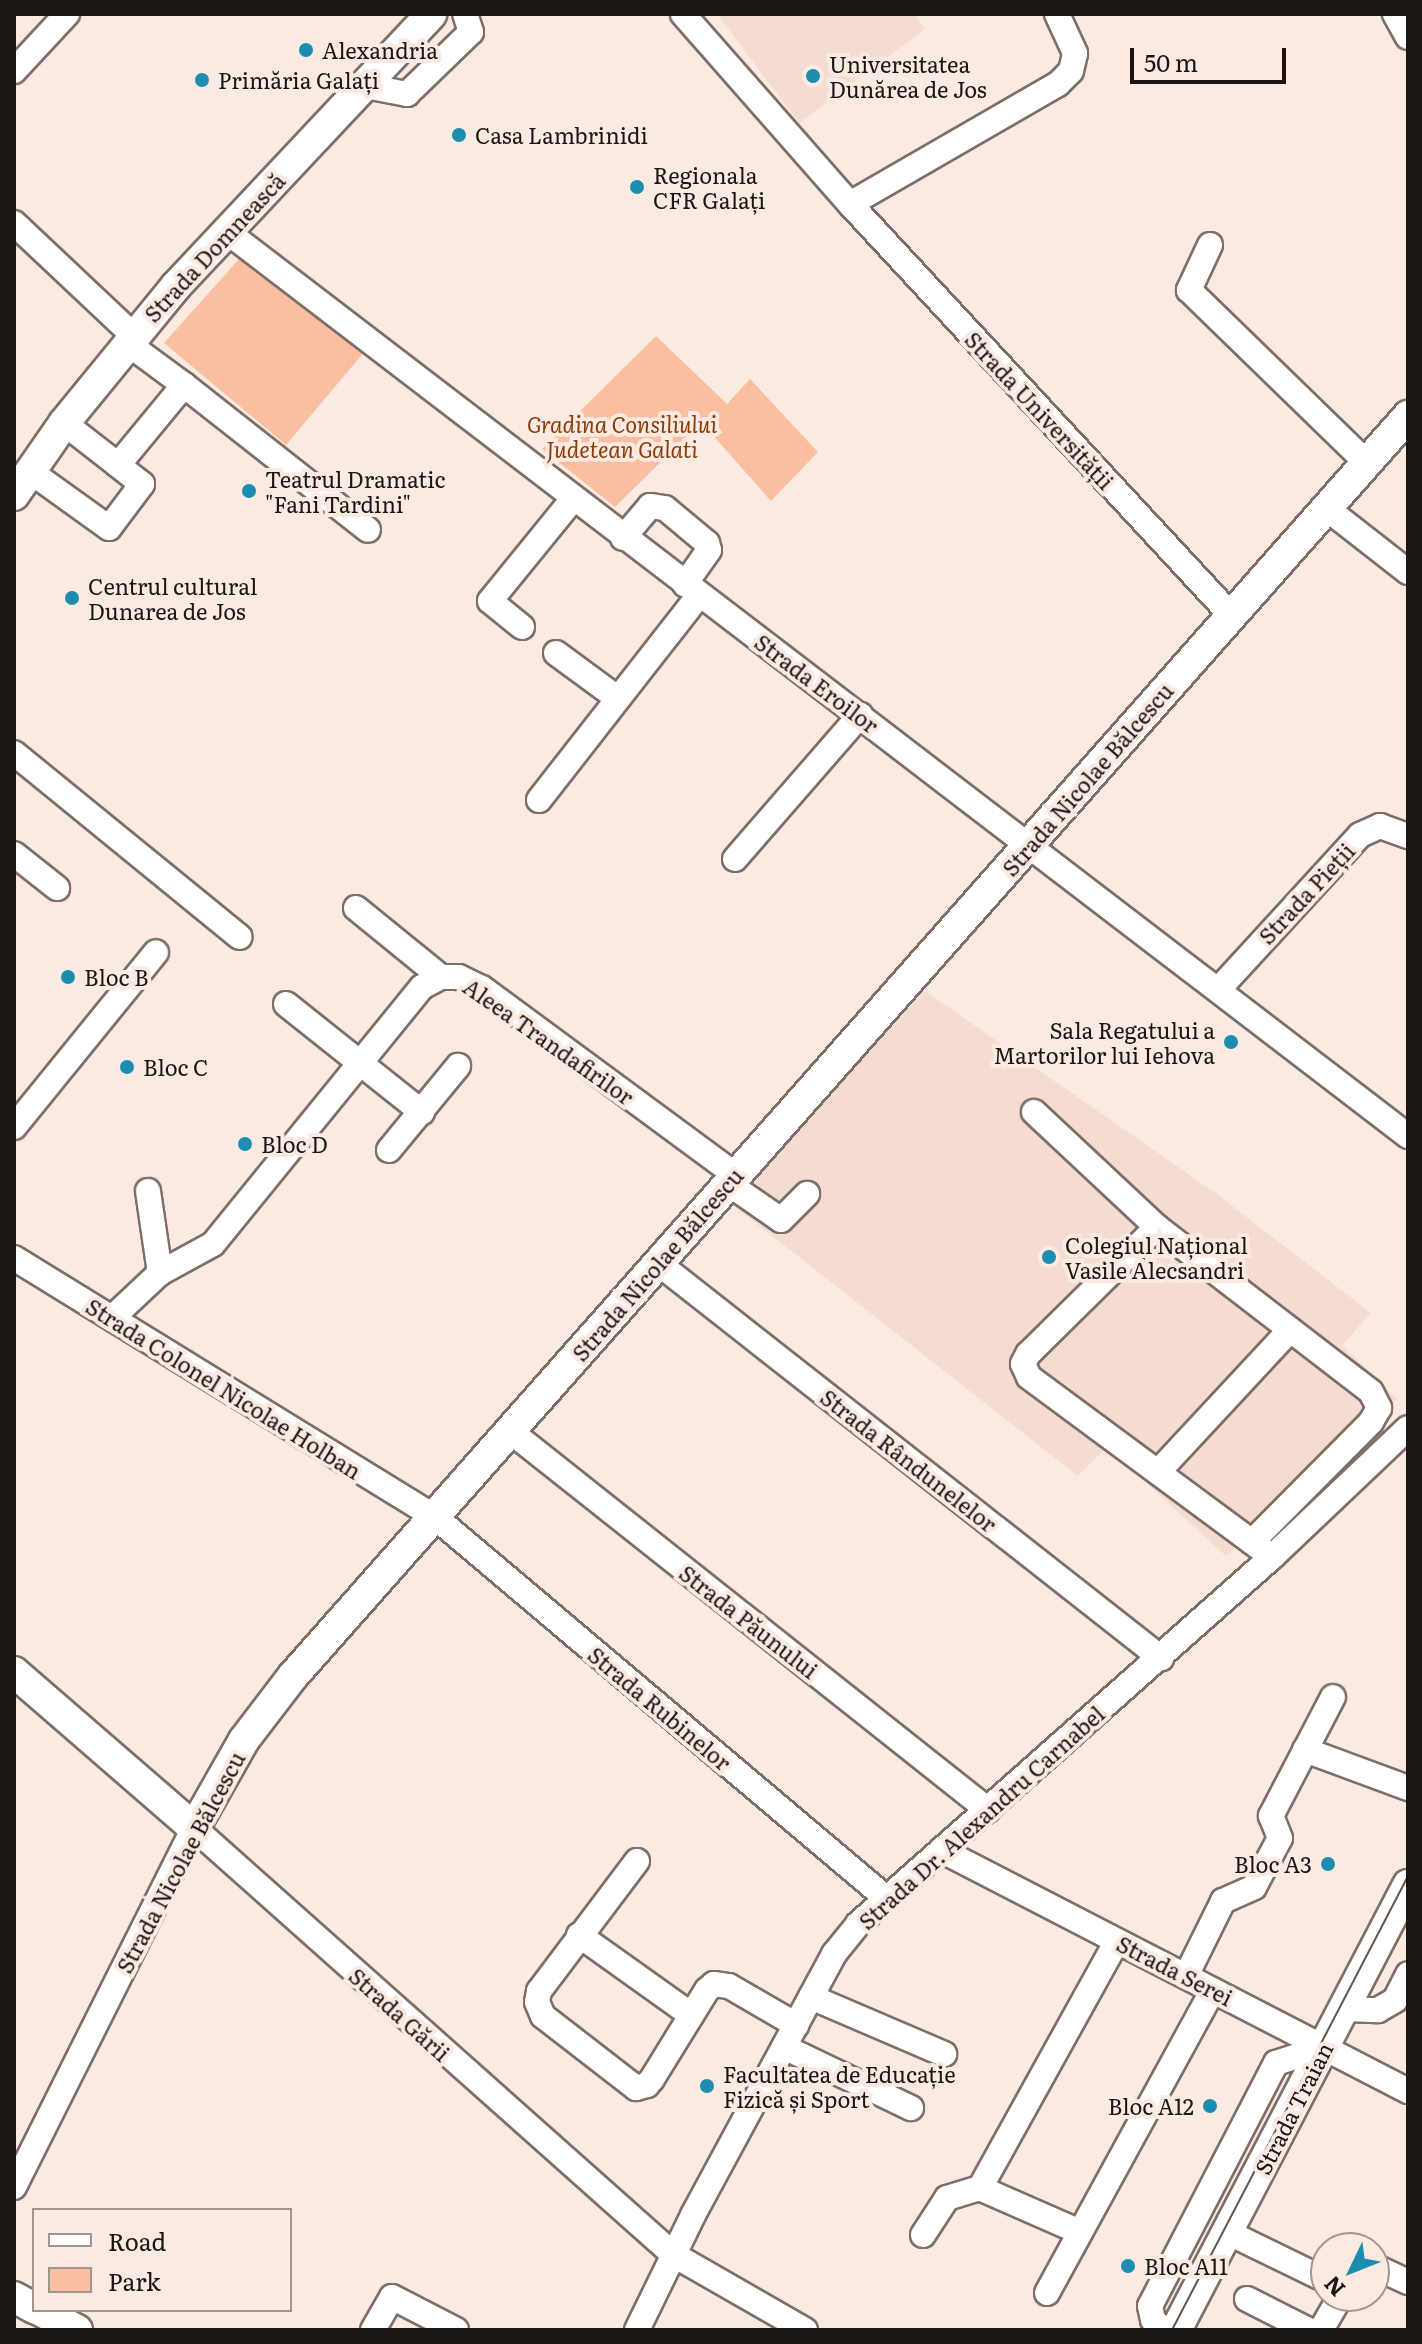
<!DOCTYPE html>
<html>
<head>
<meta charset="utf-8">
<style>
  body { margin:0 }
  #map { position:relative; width:1422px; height:2344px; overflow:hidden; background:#faeae2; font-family:Literata,serif }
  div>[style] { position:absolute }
  .built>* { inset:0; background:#f4dcd1 }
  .green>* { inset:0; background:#fabea1 }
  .roads { filter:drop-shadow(2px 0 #7d6f68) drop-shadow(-2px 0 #7d6f68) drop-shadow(0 2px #7d6f68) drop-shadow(0 -2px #7d6f68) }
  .minor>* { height:24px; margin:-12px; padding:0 12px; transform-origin:12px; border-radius:12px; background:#fff }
  .major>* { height:30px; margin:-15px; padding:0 15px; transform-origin:15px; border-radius:15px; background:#fff }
  .tram>* { height:2px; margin:-1px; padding:0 1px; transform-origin:1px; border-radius:1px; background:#5f5752 }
  .dots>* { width:22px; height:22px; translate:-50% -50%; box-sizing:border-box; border:4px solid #faeae2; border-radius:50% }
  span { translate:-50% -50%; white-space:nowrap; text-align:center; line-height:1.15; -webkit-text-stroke:8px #faeae2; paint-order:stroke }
  .poi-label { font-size:22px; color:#1b1613 }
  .left { translate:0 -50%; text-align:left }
  .right { translate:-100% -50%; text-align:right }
  .street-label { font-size:22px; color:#1b1613 }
  .park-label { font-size:22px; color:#8b3c08; font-style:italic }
  .frame { position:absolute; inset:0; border:16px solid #1b1613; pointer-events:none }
  .legend { position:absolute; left:32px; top:2208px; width:260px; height:104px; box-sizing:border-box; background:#faeae2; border:2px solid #a1958f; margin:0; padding:10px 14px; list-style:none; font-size:24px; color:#1b1613 }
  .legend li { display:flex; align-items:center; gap:16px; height:40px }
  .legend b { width:40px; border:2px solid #a1958f }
  .north { position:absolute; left:1310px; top:2232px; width:80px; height:80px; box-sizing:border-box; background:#faeae2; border:2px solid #a1958f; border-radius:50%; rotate:227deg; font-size:22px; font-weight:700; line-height:32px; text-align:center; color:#1b1613 }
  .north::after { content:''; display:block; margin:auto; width:28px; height:36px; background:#1d8cb1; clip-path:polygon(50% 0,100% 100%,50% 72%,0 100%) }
  .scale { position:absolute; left:1130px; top:48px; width:156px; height:36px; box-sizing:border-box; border:4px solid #1b1613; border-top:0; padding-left:10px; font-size:24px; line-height:28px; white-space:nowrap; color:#1b1613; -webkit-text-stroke:6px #faeae2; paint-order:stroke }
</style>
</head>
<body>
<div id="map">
  <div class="built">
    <div style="clip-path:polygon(717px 14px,914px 14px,925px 29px,799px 123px)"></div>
    <div style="clip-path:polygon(925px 991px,1214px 1192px,1371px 1313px,1342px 1345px,1397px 1399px,1226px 1556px,1107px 1447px,1078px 1476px,729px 1202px)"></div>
  </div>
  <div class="green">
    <div style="clip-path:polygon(240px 258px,365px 351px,286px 445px,164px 343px)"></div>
    <div style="clip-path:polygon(656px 336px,727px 404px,750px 379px,818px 452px,771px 501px,701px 422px,615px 507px,542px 449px)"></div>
  </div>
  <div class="roads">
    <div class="minor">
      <div style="left:683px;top:14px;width:253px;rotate:48.7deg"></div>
      <div style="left:850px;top:204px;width:560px;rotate:47.17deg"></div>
      <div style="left:1395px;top:14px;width:26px;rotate:61deg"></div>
      <div style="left:14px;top:71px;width:78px;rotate:-47.1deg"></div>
      <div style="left:365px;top:86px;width:43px;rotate:10.8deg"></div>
      <div style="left:407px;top:94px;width:89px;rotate:-44.1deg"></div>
      <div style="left:471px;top:32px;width:19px;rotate:-108deg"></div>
      <div style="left:850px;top:204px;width:240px;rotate:-30deg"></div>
      <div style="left:1058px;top:84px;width:18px;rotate:-45deg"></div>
      <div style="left:1071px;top:71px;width:18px;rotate:-77deg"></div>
      <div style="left:1075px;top:53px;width:43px;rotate:-114.8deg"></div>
      <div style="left:14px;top:223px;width:163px;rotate:43.3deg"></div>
      <div style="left:226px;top:231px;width:1489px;rotate:37.44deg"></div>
      <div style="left:1210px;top:245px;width:50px;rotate:115deg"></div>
      <div style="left:1189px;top:290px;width:248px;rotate:44.2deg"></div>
      <div style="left:184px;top:385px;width:234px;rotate:38.2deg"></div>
      <div style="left:64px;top:423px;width:68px;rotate:37.9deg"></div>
      <div style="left:118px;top:465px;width:104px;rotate:-50.5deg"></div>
      <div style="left:184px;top:385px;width:71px;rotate:-143.6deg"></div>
      <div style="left:31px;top:472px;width:96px;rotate:35.7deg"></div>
      <div style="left:109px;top:528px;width:55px;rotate:-53.1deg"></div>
      <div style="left:142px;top:484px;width:31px;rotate:-142deg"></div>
      <div style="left:1326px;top:508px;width:104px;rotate:38deg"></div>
      <div style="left:623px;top:538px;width:42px;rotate:-49.8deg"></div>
      <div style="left:650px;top:506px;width:15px;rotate:8deg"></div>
      <div style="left:665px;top:508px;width:55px;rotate:39.8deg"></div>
      <div style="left:707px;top:543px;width:7px;rotate:74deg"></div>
      <div style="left:709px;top:550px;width:42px;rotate:125.2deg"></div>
      <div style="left:522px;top:627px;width:41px;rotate:-140.9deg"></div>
      <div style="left:490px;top:601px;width:132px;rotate:-50.9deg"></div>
      <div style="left:556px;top:653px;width:74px;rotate:36.3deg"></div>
      <div style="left:14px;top:753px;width:291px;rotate:39.2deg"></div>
      <div style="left:539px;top:800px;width:260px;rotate:-52deg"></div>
      <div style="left:14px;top:854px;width:55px;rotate:38.3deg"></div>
      <div style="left:735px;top:859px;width:191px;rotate:-49deg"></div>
      <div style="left:356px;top:908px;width:109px;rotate:39.1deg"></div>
      <div style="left:1218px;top:990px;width:210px;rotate:-47.5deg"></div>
      <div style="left:1360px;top:835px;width:22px;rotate:-24deg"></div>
      <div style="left:1380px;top:826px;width:30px;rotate:20deg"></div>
      <div style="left:286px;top:1004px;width:174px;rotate:38.5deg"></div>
      <div style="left:1034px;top:1112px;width:168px;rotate:43.1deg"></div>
      <div style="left:1157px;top:1227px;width:270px;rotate:37.6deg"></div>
      <div style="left:1371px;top:1392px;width:18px;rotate:63deg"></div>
      <div style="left:1379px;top:1408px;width:16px;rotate:120deg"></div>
      <div style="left:1371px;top:1422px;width:169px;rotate:134.8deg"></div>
      <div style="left:14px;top:1127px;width:225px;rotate:-50.9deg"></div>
      <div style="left:389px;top:1150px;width:109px;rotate:-50.6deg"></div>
      <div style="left:729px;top:1184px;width:63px;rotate:34.7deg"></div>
      <div style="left:781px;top:1220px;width:37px;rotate:-45deg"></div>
      <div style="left:148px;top:1191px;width:83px;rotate:81.7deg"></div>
      <div style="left:1157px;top:1227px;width:181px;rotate:135.4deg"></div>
      <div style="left:1028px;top:1354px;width:11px;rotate:117deg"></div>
      <div style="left:1023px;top:1364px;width:14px;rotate:65deg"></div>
      <div style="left:1029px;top:1377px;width:292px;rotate:36.5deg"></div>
      <div style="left:14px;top:1258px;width:494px;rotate:31.6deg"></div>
      <div style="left:435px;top:1517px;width:590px;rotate:40.19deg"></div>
      <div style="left:658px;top:1263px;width:640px;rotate:38.14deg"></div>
      <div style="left:112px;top:1318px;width:66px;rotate:-43.2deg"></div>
      <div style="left:160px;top:1273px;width:60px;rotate:-28.7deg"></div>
      <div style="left:213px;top:1244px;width:331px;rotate:-50.9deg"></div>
      <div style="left:422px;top:987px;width:21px;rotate:-28deg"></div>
      <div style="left:441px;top:977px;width:18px"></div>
      <div style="left:459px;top:977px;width:25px;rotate:26deg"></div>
      <div style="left:482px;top:988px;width:315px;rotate:36.4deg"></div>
      <div style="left:510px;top:1431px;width:610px;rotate:38.41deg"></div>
      <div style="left:1158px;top:1472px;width:194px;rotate:-47.1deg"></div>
      <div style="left:1305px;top:1750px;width:110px;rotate:20.3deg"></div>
      <div style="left:941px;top:1850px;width:526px;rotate:27.3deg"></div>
      <div style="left:637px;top:1861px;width:163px;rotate:127deg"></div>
      <div style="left:539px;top:1991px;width:11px;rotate:100deg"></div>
      <div style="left:537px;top:2002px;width:15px;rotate:67deg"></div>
      <div style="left:543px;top:2016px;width:118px;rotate:37.7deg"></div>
      <div style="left:636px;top:2088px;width:11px;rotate:-15deg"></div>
      <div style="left:647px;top:2085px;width:8px;rotate:-50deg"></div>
      <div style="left:652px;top:2079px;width:105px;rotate:-58.3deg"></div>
      <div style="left:707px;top:1990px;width:9px;rotate:-41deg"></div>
      <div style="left:714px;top:1984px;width:15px;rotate:8deg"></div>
      <div style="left:729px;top:1986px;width:78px;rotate:30.2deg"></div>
      <div style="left:579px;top:1935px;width:138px;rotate:35.5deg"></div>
      <div style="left:1186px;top:1976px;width:84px;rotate:-63.7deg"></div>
      <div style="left:1223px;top:1901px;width:34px;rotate:-24deg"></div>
      <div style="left:1254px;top:1887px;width:55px;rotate:-62deg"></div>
      <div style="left:1280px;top:1838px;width:24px;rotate:-112deg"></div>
      <div style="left:1271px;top:1816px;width:134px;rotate:-62.5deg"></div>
      <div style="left:811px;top:1997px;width:145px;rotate:23.2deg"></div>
      <div style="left:1344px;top:2009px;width:34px;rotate:2deg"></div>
      <div style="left:1378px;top:2010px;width:20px;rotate:-30deg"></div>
      <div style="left:1395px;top:2000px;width:29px;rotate:-63deg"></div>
      <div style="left:784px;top:2047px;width:141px;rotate:25.7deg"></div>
      <div style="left:14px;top:2187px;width:402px;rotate:-63.4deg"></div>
      <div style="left:194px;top:1828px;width:642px;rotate:41.66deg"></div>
      <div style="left:674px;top:2255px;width:151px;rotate:29.8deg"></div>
      <div style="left:1080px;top:2232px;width:109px;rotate:-156.3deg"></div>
      <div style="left:980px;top:2188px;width:282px;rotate:-61deg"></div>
      <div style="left:1229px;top:2233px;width:108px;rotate:25.9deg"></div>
      <div style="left:923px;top:2235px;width:44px;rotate:-57deg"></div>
      <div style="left:947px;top:2198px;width:34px;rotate:-17deg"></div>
      <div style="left:1374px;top:2271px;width:6px;rotate:-18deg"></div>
      <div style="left:1380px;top:2269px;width:31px;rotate:25deg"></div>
      <div style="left:1047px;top:2293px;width:345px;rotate:-61.3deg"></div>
      <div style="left:1247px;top:2299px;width:68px;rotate:26.9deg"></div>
      <div style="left:373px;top:2330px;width:38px;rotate:-60deg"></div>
      <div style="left:392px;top:2297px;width:72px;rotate:27.3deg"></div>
      <div style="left:637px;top:2330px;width:128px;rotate:-64deg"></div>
      <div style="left:693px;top:2215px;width:297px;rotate:-61.6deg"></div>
      <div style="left:834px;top:1954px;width:38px;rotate:-51deg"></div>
      <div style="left:858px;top:1924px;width:553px;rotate:-41.56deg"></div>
      <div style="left:1272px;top:1557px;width:187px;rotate:-43.5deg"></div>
      <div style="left:1163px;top:2330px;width:14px;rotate:-135deg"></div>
      <div style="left:1153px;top:2320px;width:14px;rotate:-102deg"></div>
      <div style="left:1150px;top:2306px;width:274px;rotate:-62.6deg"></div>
      <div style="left:1276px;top:2063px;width:52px;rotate:-18.1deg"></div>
      <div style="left:1321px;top:2330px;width:39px;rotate:-60deg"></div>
    </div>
    <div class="major">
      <div style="left:14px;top:495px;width:88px;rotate:-55.2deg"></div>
      <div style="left:64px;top:423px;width:177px;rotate:-50.7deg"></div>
      <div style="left:176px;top:286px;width:373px;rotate:-46.8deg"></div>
      <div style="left:14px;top:1672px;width:238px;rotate:40.9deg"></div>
      <div style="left:194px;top:1828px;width:101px;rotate:-60.4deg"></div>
      <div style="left:244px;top:1740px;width:81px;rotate:-52.6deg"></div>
      <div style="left:293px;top:1676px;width:1683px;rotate:-48.49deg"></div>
      <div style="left:14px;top:2297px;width:23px;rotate:29deg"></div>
      <div style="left:39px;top:2310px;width:43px;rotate:27.8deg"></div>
      <div style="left:1176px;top:2330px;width:502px;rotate:-62.46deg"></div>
    </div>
  </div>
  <div class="tram">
    <div style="left:1172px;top:2330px;width:512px;rotate:-62.53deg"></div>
  </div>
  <div class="dots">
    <div style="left:306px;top:50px;background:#1d8cb1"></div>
    <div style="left:813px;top:76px;background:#1d8cb1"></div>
    <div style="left:202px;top:80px;background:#1d8cb1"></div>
    <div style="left:459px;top:135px;background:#1d8cb1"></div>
    <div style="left:637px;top:187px;background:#1d8cb1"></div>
    <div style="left:249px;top:491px;background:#1d8cb1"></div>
    <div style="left:72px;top:598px;background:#1d8cb1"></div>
    <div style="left:68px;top:977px;background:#1d8cb1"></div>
    <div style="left:1231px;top:1042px;background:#1d8cb1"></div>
    <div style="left:127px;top:1067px;background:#1d8cb1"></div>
    <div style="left:245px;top:1144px;background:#1d8cb1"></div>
    <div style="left:1049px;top:1257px;background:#1d8cb1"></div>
    <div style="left:1328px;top:1864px;background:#1d8cb1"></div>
    <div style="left:707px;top:2086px;background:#1d8cb1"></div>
    <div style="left:1210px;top:2106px;background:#1d8cb1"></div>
    <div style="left:1128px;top:2266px;background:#1d8cb1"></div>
  </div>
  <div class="poi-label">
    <span class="left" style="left:322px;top:50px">Alexandria</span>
    <span class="left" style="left:829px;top:76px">Universitatea<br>Dunărea de Jos</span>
    <span class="left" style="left:218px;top:80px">Primăria Galați</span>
    <span class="left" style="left:475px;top:135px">Casa Lambrinidi</span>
    <span class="left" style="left:653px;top:187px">Regionala<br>CFR Galați</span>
    <span class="left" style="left:265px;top:491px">Teatrul Dramatic<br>"Fani Tardini"</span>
    <span class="left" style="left:88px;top:598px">Centrul cultural<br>Dunarea de Jos</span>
    <span class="left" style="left:84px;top:977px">Bloc B</span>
    <span class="right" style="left:1215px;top:1042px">Sala Regatului a<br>Martorilor lui Iehova</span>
    <span class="left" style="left:143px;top:1067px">Bloc C</span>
    <span class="left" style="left:261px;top:1144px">Bloc D</span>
    <span class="left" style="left:1065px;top:1257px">Colegiul Național<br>Vasile Alecsandri</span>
    <span class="right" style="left:1312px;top:1864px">Bloc A3</span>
    <span class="left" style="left:723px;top:2086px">Facultatea de Educație<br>Fizică și Sport</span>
    <span class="right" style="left:1194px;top:2106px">Bloc A12</span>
    <span class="left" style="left:1144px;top:2266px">Bloc A11</span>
  </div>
  <div class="street-label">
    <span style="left:214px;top:247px;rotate:-47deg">Strada Domnească</span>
    <span style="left:1040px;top:410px;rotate:47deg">Strada Universității</span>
    <span style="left:817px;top:683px;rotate:37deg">Strada Eroilor</span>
    <span style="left:1087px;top:779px;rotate:-49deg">Strada Nicolae Bălcescu</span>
    <span style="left:1306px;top:893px;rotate:-47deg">Strada Pieții</span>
    <span style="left:549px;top:1041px;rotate:35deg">Aleea Trandafirilor</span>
    <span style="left:657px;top:1264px;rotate:-49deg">Strada Nicolae Bălcescu</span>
    <span style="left:224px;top:1388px;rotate:32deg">Strada Colonel Nicolae Holban</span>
    <span style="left:909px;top:1460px;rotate:38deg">Strada Rândunelelor</span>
    <span style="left:749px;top:1621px;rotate:38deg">Strada Păunului</span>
    <span style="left:660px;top:1708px;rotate:40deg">Strada Rubinelor</span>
    <span style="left:981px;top:1817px;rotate:-42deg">Strada Dr. Alexandru Carnabel</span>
    <span style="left:180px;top:1862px;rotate:-62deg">Strada Nicolae Bălcescu</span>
    <span style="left:1175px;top:1970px;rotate:27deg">Strada Serei</span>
    <span style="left:400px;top:2014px;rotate:42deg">Strada Gării</span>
    <span style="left:1293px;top:2108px;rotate:-63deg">Strada Traian</span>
  </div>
  <div class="park-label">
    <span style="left:622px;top:436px">Gradina Consiliului<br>Judetean Galati</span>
  </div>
  <div class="frame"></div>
  <ul class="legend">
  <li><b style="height:10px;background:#fff"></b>Road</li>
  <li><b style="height:22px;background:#fabea1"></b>Park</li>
  </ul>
  <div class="north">N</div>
  <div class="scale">50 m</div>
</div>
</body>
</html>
